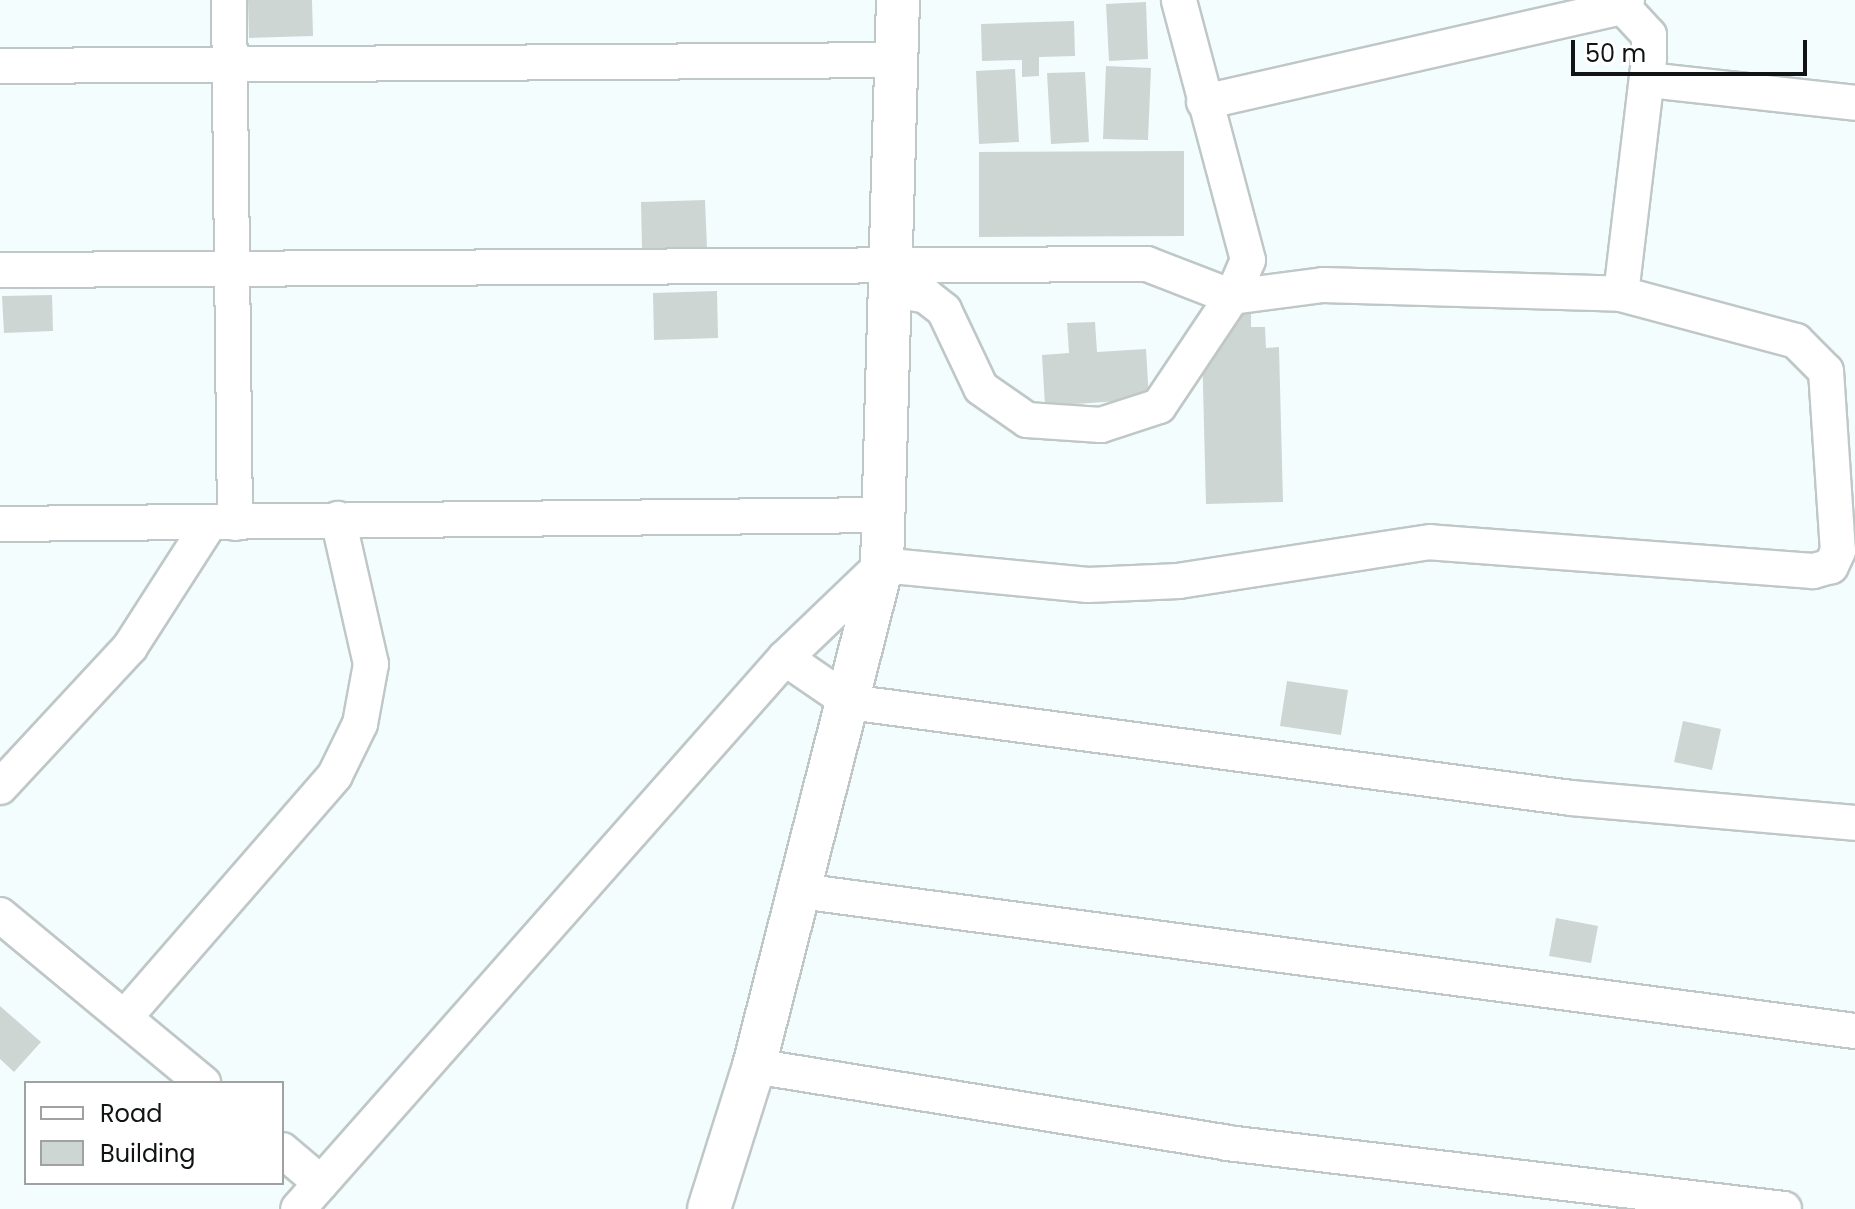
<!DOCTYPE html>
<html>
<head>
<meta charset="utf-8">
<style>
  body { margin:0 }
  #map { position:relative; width:1855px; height:1209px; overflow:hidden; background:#f4fdfd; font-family:Poppins,sans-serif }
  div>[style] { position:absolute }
  .building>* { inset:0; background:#ced6d4 }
  .roads { filter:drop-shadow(2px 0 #bfc7c7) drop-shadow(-2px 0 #bfc7c7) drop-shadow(0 2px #bfc7c7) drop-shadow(0 -2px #bfc7c7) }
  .minor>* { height:34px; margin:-17px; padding:0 17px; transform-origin:17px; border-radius:17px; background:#fff }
  .tertiary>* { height:42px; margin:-21px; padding:0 21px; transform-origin:21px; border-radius:21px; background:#fff }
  span { translate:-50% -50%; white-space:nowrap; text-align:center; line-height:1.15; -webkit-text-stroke:6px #fff; paint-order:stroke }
  .legend { position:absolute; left:24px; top:1081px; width:260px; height:104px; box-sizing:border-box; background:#fff; border:2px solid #a0a1a1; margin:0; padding:10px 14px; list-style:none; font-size:24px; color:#111414 }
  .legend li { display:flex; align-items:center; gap:16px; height:40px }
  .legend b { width:40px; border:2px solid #a0a1a1 }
  .scale { position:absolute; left:1571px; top:40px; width:236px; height:36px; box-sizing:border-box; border:4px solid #111414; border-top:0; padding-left:10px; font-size:24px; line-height:28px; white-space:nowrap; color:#111414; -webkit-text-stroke:6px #fff; paint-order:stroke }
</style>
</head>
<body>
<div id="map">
  <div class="building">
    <div style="clip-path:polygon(248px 0,312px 0,313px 36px,249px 38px)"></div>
    <div style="clip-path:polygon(1146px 2px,1148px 59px,1109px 61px,1106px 4px)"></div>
    <div style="clip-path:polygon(1074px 21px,1075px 56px,1039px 57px,1039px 76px,1022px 77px,1022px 60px,982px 61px,981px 24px)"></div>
    <div style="clip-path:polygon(1106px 66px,1151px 68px,1148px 140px,1103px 139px)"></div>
    <div style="clip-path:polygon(1015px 69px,1019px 142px,979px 144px,976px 71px)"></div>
    <div style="clip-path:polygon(1085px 72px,1089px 142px,1051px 144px,1047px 73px)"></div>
    <div style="clip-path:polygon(1184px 151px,1184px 236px,979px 237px,979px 152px)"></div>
    <div style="clip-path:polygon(705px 200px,707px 248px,642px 249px,641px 202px)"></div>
    <div style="clip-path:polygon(717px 291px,718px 338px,654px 340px,653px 293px)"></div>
    <div style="clip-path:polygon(52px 295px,53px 331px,4px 333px,2px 296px)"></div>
    <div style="clip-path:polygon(1251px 311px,1251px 327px,1265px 327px,1266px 348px,1279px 347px,1283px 502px,1206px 504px,1202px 347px,1222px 312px)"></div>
    <div style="clip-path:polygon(1095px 322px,1097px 352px,1146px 349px,1149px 399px,1045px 406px,1042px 355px,1069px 353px,1067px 323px)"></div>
    <div style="clip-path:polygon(1287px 681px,1348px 690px,1341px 735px,1280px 726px)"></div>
    <div style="clip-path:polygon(1683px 721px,1721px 729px,1712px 770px,1674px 762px)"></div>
    <div style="clip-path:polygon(1556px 918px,1598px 926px,1591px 963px,1549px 956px)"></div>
    <div style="clip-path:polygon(0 1006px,41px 1042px,14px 1072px,0 1059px)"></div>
  </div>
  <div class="roads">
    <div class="minor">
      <div style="left:229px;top:0;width:523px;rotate:89.34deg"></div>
      <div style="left:0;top:66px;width:897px;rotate:-0.38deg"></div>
      <div style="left:1648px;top:80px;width:208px;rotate:6.3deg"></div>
      <div style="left:1204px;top:102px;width:430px;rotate:-12.8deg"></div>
      <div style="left:0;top:270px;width:1147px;rotate:-0.3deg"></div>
      <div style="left:1147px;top:264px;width:91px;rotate:21.2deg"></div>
      <div style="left:1232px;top:297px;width:92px;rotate:-7.5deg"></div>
      <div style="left:1323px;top:285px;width:298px;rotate:1.7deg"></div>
      <div style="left:1621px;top:294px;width:181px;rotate:15deg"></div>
      <div style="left:1796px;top:341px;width:42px;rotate:45deg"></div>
      <div style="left:1826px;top:371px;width:180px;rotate:86.2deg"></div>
      <div style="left:1838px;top:551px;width:17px;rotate:115deg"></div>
      <div style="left:1831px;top:566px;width:19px;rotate:164deg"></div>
      <div style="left:1813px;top:571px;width:384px;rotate:-175.7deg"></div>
      <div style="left:1430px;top:542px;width:254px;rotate:171.2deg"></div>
      <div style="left:1179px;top:581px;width:91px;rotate:177.5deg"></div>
      <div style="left:1088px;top:585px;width:207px;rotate:-174.5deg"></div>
      <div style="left:882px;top:565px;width:134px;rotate:136.2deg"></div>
      <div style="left:785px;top:658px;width:735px;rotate:131.47deg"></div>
      <div style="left:888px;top:289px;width:39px;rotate:10deg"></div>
      <div style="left:926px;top:296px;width:23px;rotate:38deg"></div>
      <div style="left:944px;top:310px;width:86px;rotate:64.6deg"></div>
      <div style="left:981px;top:388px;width:56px;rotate:34.8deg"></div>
      <div style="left:1027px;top:420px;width:74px;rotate:3.9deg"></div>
      <div style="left:1101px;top:425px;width:61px;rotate:-18.1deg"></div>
      <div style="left:1159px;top:406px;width:131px;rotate:-56.2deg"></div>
      <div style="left:1232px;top:297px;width:40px;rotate:-66.6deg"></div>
      <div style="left:1248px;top:260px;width:269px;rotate:-104.9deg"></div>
      <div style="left:1621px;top:294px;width:238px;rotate:-83.2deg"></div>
      <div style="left:1649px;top:58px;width:23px;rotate:-90deg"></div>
      <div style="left:1649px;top:35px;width:38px;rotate:-133deg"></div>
      <div style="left:1623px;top:7px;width:8px;rotate:-60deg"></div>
      <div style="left:0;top:524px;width:887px;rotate:-0.58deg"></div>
      <div style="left:785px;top:658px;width:78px;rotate:34.5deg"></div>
      <div style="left:849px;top:702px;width:728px;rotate:7.57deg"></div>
      <div style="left:1571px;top:798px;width:285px;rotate:5deg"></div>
      <div style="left:0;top:787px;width:191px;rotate:-47.1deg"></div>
      <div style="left:130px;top:647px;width:146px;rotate:-57.3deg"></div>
      <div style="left:800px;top:891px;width:1064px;rotate:7.56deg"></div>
      <div style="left:0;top:915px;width:264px;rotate:39.6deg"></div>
      <div style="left:125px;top:1017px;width:320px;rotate:-49deg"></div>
      <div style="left:335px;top:775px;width:57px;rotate:-63.9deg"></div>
      <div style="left:360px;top:724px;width:61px;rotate:-79.6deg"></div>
      <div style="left:371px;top:664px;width:149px;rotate:-102.8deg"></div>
      <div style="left:754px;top:1066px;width:479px;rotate:9.2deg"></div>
      <div style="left:1227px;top:1143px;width:561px;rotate:6.76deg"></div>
      <div style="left:282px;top:1150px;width:51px;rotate:40.2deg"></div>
    </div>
    <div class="tertiary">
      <div style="left:709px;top:1209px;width:150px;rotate:-72.5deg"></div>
      <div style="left:754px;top:1066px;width:517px;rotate:-75.67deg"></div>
      <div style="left:882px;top:565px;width:565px;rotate:-88.38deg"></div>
    </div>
  </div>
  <ul class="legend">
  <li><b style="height:10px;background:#fff"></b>Road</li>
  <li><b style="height:22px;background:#ced6d4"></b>Building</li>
  </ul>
  <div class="scale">50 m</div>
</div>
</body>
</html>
